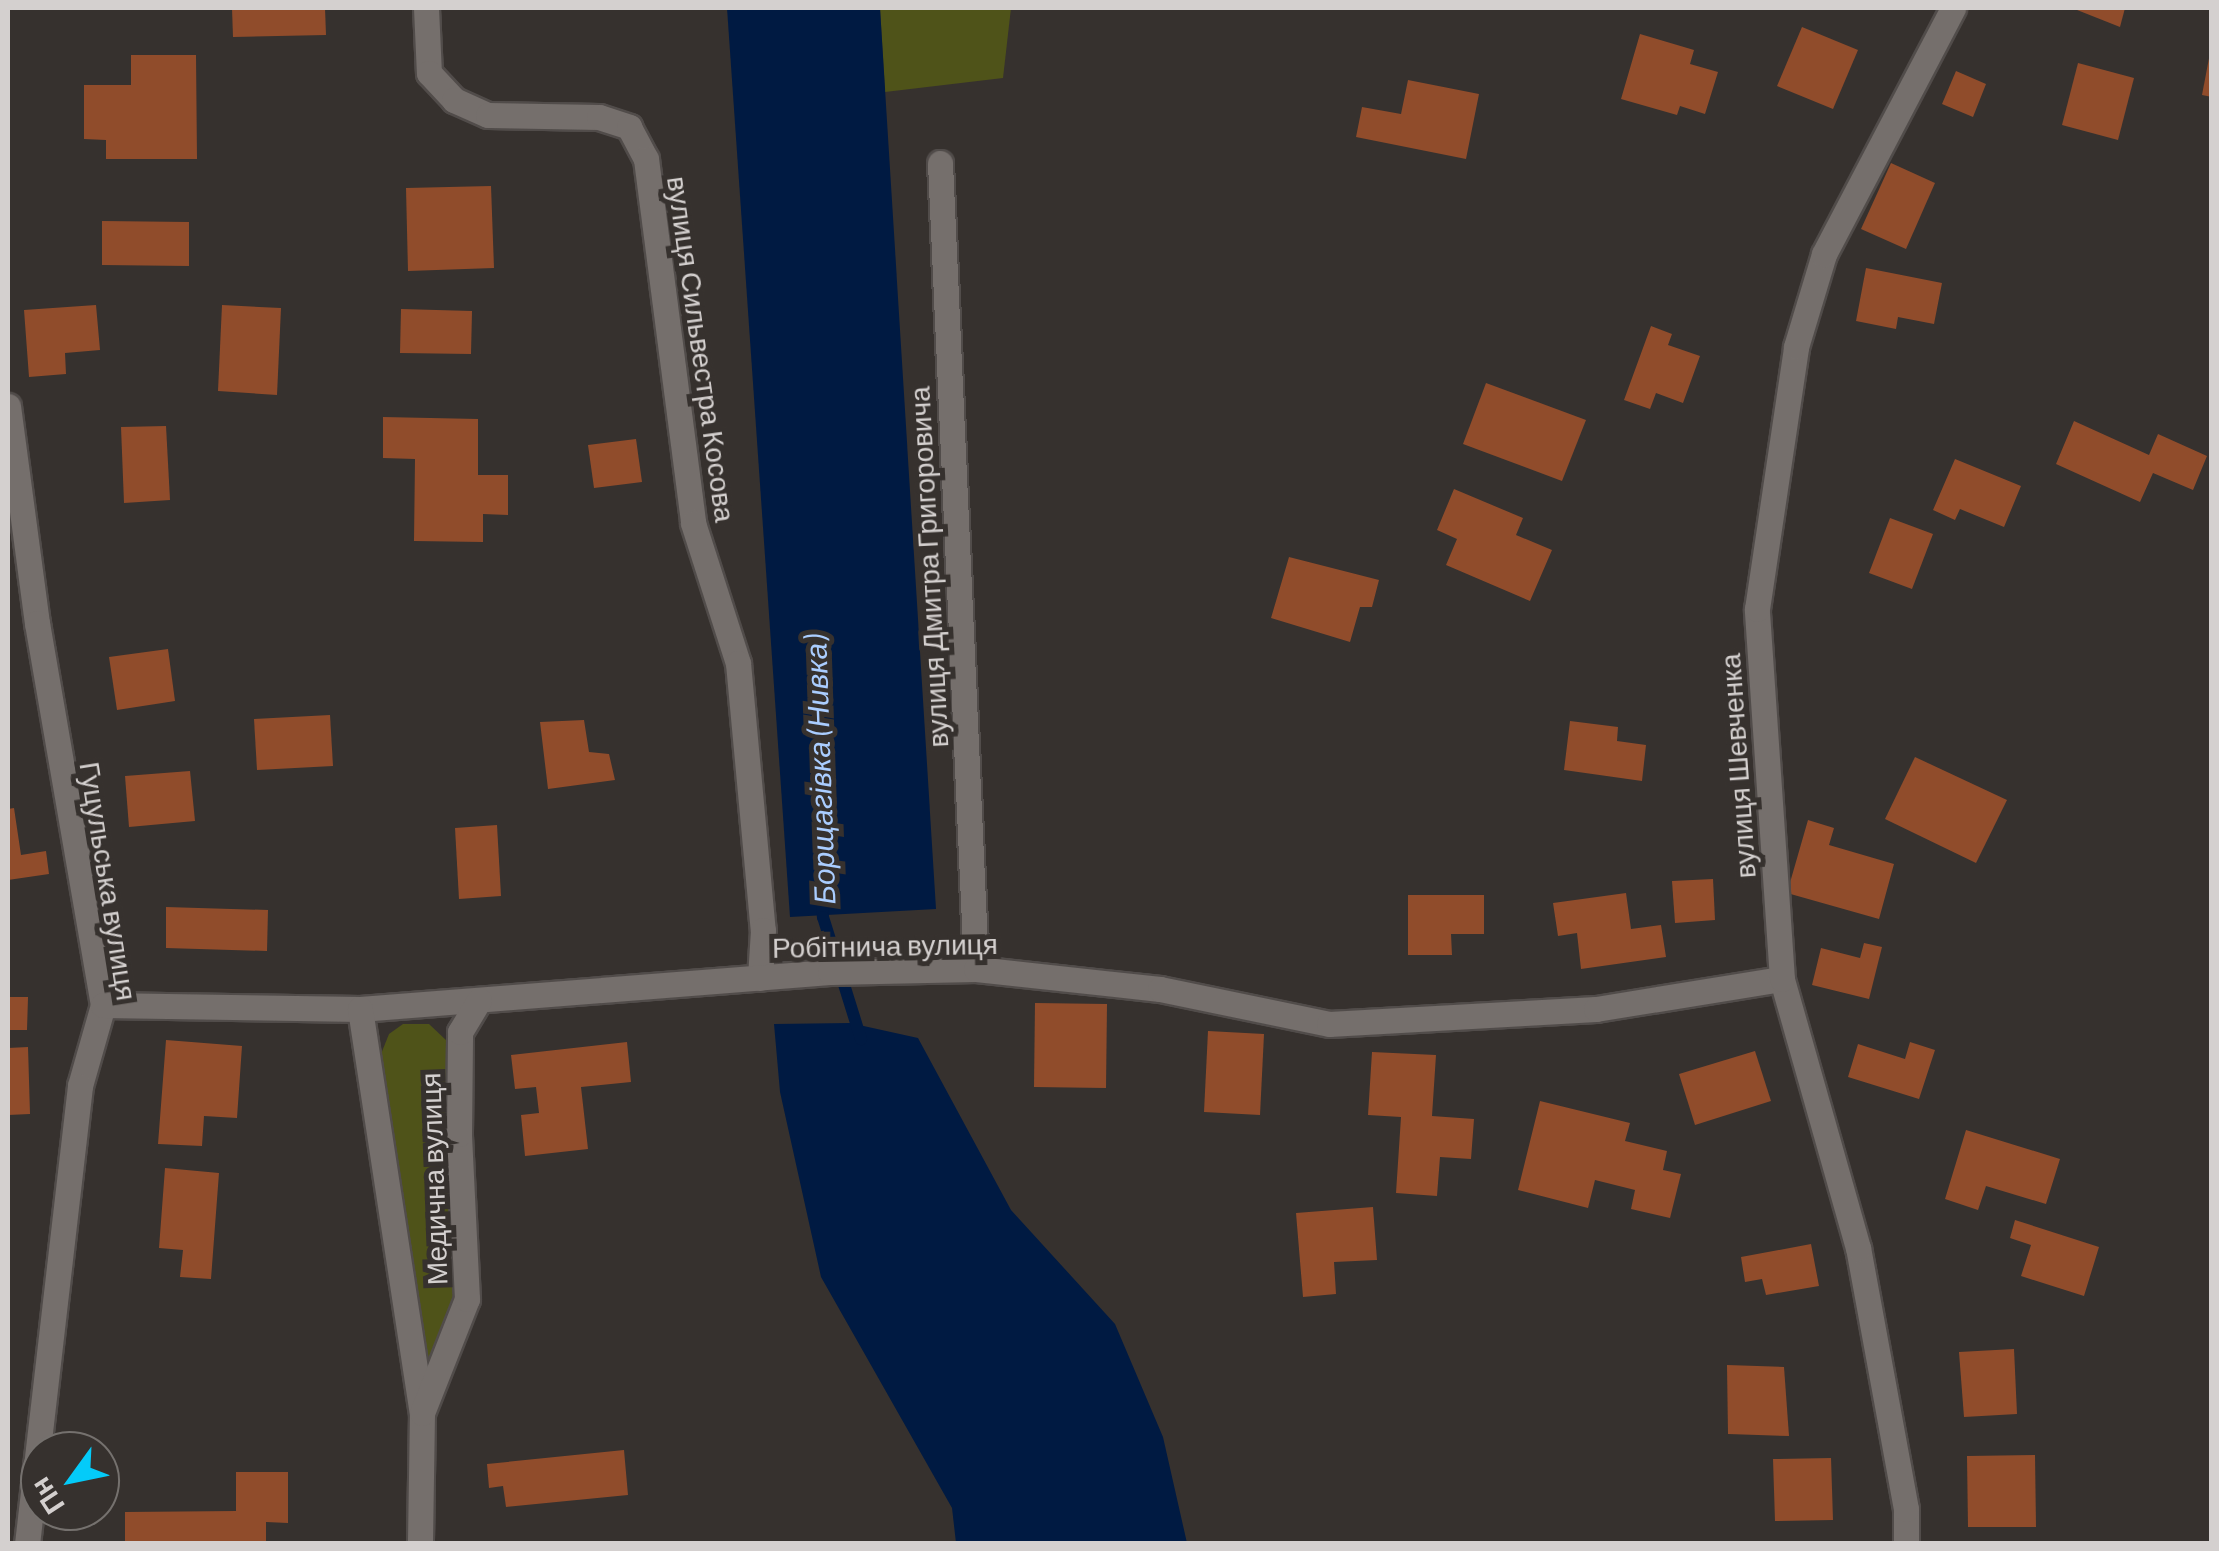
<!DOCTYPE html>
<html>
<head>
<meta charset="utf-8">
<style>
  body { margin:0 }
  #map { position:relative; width:2219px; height:1551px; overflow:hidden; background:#36312e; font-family:Barlow,sans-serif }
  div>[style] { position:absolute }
  .green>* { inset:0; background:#4f5319 }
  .water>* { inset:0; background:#001a42 }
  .stream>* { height:12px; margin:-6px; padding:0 6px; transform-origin:6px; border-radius:6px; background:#001a42 }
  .building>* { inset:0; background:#904c2b }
  .roads { filter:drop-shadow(2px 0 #514c4a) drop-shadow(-2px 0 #514c4a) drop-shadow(0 2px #514c4a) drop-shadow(0 -2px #514c4a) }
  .minor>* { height:25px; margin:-12.5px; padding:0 12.5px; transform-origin:12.5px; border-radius:12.5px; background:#756f6c }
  span { translate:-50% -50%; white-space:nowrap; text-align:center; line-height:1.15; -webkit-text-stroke:10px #36312e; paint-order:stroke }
  .street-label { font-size:28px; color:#d4d0cf }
  .water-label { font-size:30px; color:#aacdff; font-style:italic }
  .frame { position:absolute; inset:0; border:10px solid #d4d0cf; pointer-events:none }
  .north { position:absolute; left:20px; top:1431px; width:100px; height:100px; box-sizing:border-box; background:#36312e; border:2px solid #75716e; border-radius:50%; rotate:237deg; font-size:28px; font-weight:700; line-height:40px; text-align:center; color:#d4d0cf }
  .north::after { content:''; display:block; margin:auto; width:35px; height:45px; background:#04cbf9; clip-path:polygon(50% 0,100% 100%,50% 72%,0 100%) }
</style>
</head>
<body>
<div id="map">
  <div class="green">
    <div style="clip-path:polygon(880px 8px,1011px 8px,1003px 78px,885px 92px)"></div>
    <div style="clip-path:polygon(403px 1024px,429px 1024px,447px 1041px,458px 1298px,429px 1366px,423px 1364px,381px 1054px,389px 1034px)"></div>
  </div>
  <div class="water">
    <div style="clip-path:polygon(727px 8px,880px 8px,936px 909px,790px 917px)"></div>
    <div style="clip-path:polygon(850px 1023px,918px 1038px,1011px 1210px,1115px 1324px,1163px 1437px,1187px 1543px,956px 1543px,952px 1508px,821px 1277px,780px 1092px,774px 1024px)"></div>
  </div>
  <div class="stream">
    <div style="left:822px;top:900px;width:17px;rotate:87deg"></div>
    <div style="left:823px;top:917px;width:128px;rotate:72.7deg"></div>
  </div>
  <div class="building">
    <div style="clip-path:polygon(232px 8px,325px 8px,326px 35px,233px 37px)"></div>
    <div style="clip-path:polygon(2072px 8px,2125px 8px,2120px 27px)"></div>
    <div style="clip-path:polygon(1802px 27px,1858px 50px,1833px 109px,1777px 86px)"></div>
    <div style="clip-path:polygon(1640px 34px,1694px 50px,1690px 64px,1718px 72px,1705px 114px,1680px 106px,1677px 115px,1621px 99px)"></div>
    <div style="clip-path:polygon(2210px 53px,2212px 53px,2212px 97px,2202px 95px)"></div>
    <div style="clip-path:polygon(131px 55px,196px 55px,197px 159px,106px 159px,106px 140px,84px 139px,84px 85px,131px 85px)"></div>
    <div style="clip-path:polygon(2078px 63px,2134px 78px,2118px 140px,2062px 125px)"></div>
    <div style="clip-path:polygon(1956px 71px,1986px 84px,1973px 117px,1942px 104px)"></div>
    <div style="clip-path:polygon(1408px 80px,1479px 94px,1466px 159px,1356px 137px,1362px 107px,1401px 114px)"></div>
    <div style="clip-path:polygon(1891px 163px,1935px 183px,1906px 249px,1861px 229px)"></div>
    <div style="clip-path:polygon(491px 186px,494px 268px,408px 271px,406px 188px)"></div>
    <div style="clip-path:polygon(102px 221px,189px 222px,189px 266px,102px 265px)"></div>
    <div style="clip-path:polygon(1866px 268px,1942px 283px,1934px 324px,1898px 317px,1896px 329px,1856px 321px)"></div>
    <div style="clip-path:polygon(96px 305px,100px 350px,65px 353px,66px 374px,29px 377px,24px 310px)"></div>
    <div style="clip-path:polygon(222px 305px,281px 308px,277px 395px,218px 391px)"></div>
    <div style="clip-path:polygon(401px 309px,472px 311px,471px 354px,400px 353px)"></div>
    <div style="clip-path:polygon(1651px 326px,1672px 334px,1668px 345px,1700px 356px,1683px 403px,1656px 393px,1650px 409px,1624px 400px)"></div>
    <div style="clip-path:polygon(1486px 383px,1586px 420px,1562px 481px,1463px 444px)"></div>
    <div style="clip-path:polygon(383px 417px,478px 419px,478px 475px,508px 475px,508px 515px,483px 514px,483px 542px,414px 541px,415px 459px,383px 458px)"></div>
    <div style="clip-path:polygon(2074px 421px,2149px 455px,2158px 434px,2207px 456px,2193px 490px,2153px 473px,2140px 502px,2056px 464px)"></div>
    <div style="clip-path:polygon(166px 426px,170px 500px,124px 503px,121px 427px)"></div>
    <div style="clip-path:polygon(636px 439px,642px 482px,594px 488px,588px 445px)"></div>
    <div style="clip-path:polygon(1955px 459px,2021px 486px,2004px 527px,1960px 509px,1955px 520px,1933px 510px)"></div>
    <div style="clip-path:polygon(1454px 489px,1523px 518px,1516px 535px,1552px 550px,1530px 601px,1446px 565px,1457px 539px,1437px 530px)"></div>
    <div style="clip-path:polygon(1890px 518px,1933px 534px,1912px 589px,1869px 573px)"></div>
    <div style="clip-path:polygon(1289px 557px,1379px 580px,1372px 607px,1360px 607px,1350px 642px,1271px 618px)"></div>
    <div style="clip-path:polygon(168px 649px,175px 701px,117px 710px,109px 657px)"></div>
    <div style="clip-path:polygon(330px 715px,333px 766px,257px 770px,254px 719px)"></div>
    <div style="clip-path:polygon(584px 720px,589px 752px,609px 754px,615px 780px,548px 789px,540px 722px)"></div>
    <div style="clip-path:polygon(1570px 721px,1618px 727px,1617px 741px,1646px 745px,1642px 781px,1564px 770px)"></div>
    <div style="clip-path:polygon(1915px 757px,2007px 800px,1976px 863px,1885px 819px)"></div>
    <div style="clip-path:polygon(190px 771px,195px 821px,129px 827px,125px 776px)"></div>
    <div style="clip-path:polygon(14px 808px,21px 855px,46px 851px,49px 874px,8px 880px,8px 809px)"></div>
    <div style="clip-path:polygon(1808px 820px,1834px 828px,1829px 845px,1894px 864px,1879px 919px,1787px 893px)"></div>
    <div style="clip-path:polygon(497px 825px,501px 896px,459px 899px,455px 828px)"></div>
    <div style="clip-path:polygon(1713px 879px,1715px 920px,1675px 923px,1672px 881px)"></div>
    <div style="clip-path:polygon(1626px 893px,1631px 929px,1661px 925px,1666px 957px,1581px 969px,1577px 933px,1558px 936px,1553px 903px)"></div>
    <div style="clip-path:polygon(1408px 895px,1484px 895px,1484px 934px,1451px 934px,1452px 955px,1408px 955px)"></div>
    <div style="clip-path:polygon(166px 907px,268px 910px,267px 951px,166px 948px)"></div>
    <div style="clip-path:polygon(1864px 943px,1882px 947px,1869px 999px,1812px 985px,1821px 948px,1860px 958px)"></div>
    <div style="clip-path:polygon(8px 997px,28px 997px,27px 1030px,8px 1030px)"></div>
    <div style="clip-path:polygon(1035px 1003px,1107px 1004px,1106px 1088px,1034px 1087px)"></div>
    <div style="clip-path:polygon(1208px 1031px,1264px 1034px,1260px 1115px,1204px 1112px)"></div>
    <div style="clip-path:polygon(166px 1040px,242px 1046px,237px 1118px,204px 1116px,202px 1146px,158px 1144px)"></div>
    <div style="clip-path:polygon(627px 1042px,631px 1082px,581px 1087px,588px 1149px,525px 1156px,521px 1115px,539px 1113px,536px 1087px,515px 1089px,511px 1055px)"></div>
    <div style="clip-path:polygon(1910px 1042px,1935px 1050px,1919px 1099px,1848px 1077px,1858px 1044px,1905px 1059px)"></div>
    <div style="clip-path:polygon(28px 1047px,30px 1114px,8px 1115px,8px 1048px)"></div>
    <div style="clip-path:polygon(1755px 1051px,1771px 1101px,1695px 1125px,1679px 1074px)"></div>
    <div style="clip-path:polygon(1372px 1052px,1436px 1055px,1432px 1116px,1474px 1119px,1471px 1159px,1440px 1157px,1437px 1196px,1396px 1193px,1401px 1117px,1368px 1115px)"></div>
    <div style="clip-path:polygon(1540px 1101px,1630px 1123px,1625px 1141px,1667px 1151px,1663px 1170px,1681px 1174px,1670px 1218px,1631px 1209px,1635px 1190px,1595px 1180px,1588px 1208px,1518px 1190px)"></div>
    <div style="clip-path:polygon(1966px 1130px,2060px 1159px,2046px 1204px,1986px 1186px,1978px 1210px,1945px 1199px)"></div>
    <div style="clip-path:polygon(165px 1168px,219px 1173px,211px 1279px,180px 1277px,183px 1250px,159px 1248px)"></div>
    <div style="clip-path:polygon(1373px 1207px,1377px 1260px,1334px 1262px,1336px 1294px,1303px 1297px,1296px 1213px)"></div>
    <div style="clip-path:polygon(2015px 1220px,2099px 1247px,2084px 1296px,2021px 1276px,2031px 1245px,2010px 1238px)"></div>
    <div style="clip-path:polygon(1811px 1244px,1819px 1286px,1766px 1295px,1762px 1279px,1745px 1282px,1741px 1257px)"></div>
    <div style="clip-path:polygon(2014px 1349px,2017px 1414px,1964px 1417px,1959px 1352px)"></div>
    <div style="clip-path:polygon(1727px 1365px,1784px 1367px,1789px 1436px,1728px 1434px)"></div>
    <div style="clip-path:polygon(624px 1450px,628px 1495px,506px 1507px,503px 1486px,489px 1488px,487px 1464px)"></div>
    <div style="clip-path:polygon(2035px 1455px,2036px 1527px,1968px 1527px,1967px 1456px)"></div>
    <div style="clip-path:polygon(1831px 1458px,1833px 1520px,1775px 1521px,1773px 1459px)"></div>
    <div style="clip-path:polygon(236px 1472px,288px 1472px,288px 1523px,266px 1522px,266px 1544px,125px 1544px,125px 1512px,236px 1511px)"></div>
  </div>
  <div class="roads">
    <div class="minor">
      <div style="left:426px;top:8px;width:65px;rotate:87.4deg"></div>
      <div style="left:429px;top:73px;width:37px;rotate:47deg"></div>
      <div style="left:454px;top:100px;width:37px;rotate:24deg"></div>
      <div style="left:488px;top:115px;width:111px;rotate:1deg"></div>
      <div style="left:599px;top:117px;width:32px;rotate:18deg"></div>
      <div style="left:629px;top:127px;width:36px;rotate:62deg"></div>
      <div style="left:646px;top:159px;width:367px;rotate:82.6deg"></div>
      <div style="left:693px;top:523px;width:147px;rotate:72.2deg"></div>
      <div style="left:738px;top:663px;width:268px;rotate:84.7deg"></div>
      <div style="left:763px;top:930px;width:48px;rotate:93.6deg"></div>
      <div style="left:940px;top:163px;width:807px;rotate:87.44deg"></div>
      <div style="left:8px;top:406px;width:219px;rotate:82.4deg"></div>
      <div style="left:37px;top:623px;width:388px;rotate:80.2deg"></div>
      <div style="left:103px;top:1005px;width:84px;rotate:105.9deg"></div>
      <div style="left:80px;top:1086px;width:461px;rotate:96.6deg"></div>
      <div style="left:103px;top:1005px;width:257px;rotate:0.9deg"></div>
      <div style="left:360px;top:1009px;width:471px;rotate:-4.5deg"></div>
      <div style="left:830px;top:972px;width:146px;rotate:-1.2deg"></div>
      <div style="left:976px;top:969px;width:185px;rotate:6.2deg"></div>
      <div style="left:1160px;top:989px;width:173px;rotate:11.7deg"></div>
      <div style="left:1329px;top:1024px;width:267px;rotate:-3.2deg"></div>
      <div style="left:1596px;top:1009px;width:188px;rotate:-9.2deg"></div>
      <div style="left:360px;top:1009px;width:409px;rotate:81.3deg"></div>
      <div style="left:422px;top:1413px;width:131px;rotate:90.9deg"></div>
      <div style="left:422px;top:1413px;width:123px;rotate:-68.5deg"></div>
      <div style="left:467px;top:1299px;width:165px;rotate:-92.8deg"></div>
      <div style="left:459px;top:1134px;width:102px;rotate:-89.4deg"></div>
      <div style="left:460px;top:1032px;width:37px;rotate:-59deg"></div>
      <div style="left:1906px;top:1544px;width:35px;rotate:-90deg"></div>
      <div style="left:1906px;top:1509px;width:265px;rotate:-100.4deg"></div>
      <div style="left:1858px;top:1248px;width:280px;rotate:-105.8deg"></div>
      <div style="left:1782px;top:979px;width:371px;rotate:-93.9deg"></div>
      <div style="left:1757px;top:609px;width:265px;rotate:-81.5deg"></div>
      <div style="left:1796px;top:347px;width:97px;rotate:-73.2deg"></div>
      <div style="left:1824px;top:254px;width:278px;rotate:-62.3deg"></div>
    </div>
  </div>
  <div class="street-label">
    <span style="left:702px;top:349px;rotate:82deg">вулиця Сильвестра Косова</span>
    <span style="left:928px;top:567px;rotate:-93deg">вулиця Дмитра Григоровича</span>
    <span style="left:1737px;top:766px;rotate:-94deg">вулиця Шевченка</span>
    <span style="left:109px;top:881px;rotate:81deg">Гуцульська вулиця</span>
    <span style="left:885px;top:945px;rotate:-1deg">Робітнича вулиця</span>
    <span style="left:433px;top:1179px;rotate:-92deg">Медична вулиця</span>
  </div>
  <div class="water-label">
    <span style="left:819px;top:770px;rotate:-92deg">Борщагівка (Нивка)</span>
  </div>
  <div class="frame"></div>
  <div class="north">Пн</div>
</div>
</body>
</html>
